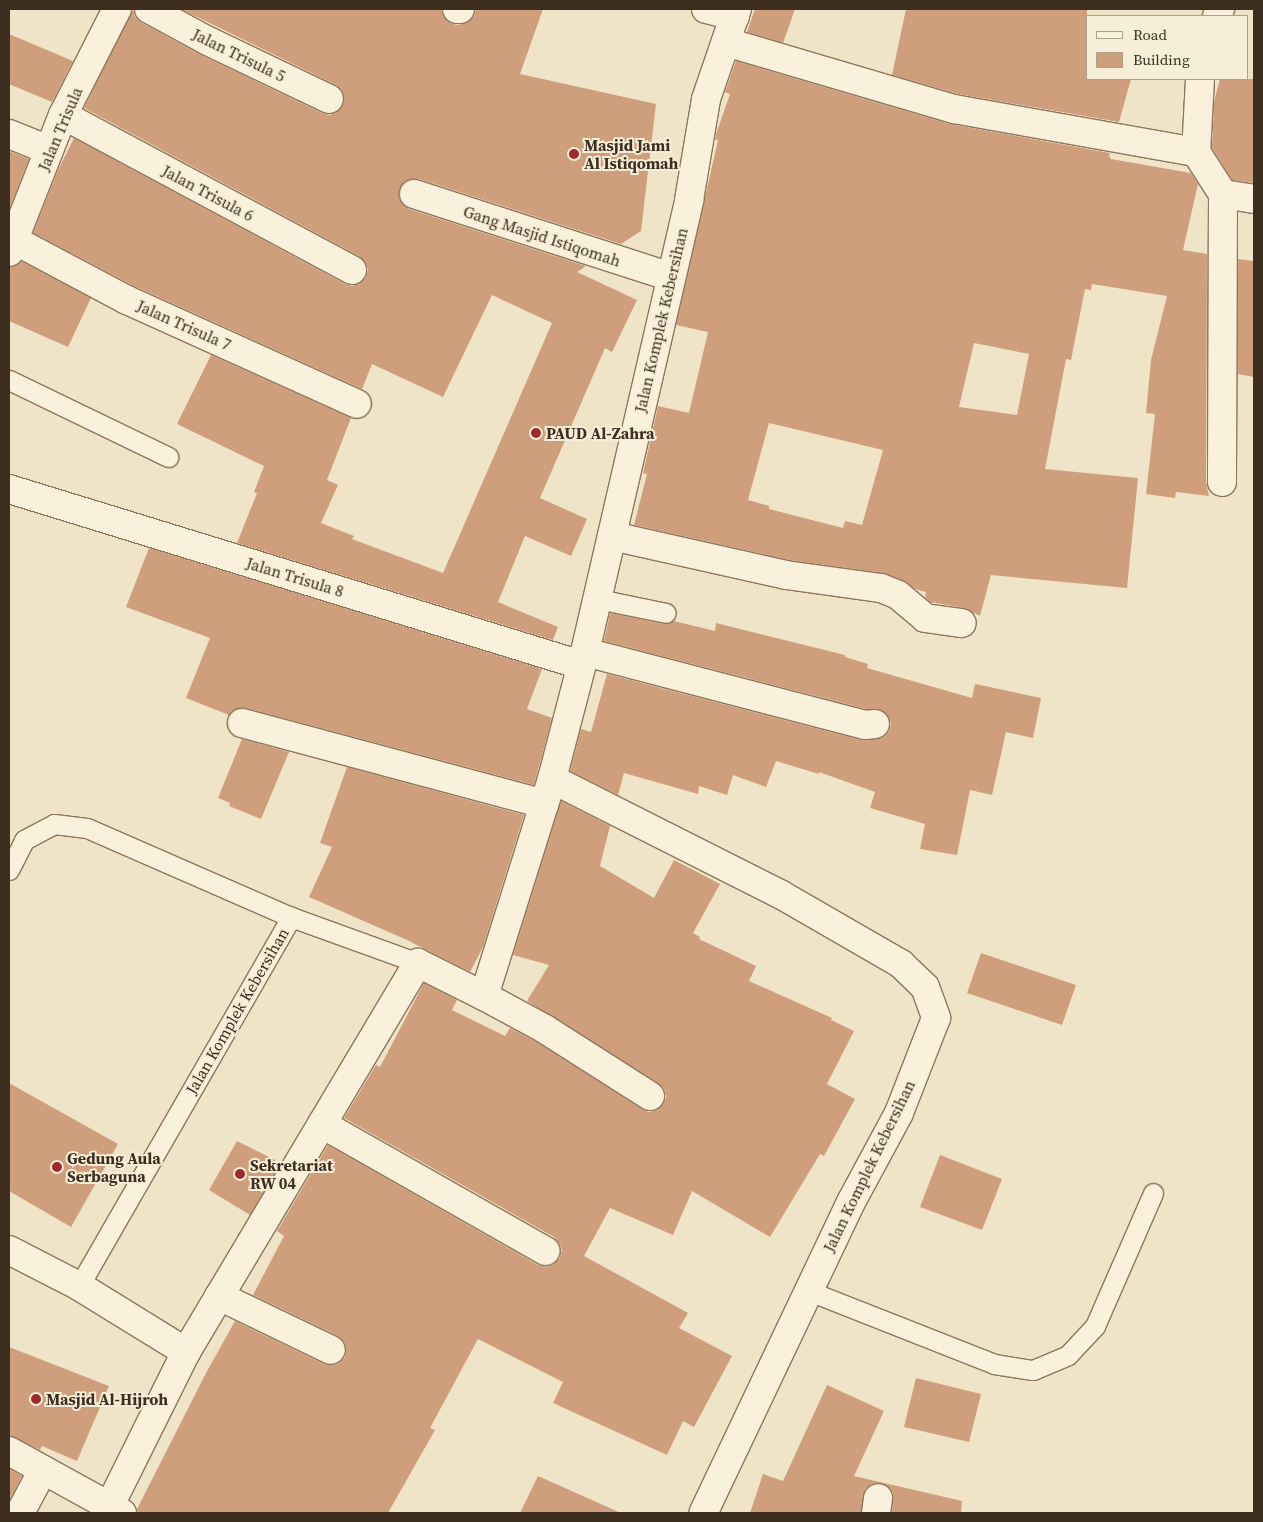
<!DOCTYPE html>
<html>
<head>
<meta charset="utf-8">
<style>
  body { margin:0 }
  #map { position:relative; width:1263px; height:1522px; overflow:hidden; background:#f0e4c8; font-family:"Source Serif 4",serif }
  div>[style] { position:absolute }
  .building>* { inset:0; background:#cf9f7d }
  .roads { filter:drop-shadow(1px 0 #8d765c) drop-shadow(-1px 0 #8d765c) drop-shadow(0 1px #8d765c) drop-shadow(0 -1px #8d765c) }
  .lane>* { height:19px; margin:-9.5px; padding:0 9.5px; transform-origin:9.5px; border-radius:9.5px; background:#faf1dc }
  .street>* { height:28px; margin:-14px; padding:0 14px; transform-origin:14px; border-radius:14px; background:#faf1dc }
  .dots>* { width:14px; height:14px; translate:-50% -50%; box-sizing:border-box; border:2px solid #f7eed8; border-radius:50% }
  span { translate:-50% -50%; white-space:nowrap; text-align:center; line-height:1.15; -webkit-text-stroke:4px #f7eed8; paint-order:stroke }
  .street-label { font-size:16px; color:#3d2e20 }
  .poi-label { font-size:16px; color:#3d2e20; font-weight:700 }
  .left { translate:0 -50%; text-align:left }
  .frame { position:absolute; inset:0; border:10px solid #3d2e20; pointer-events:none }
  .legend { position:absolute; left:1086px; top:15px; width:162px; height:65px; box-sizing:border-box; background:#f7eed8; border:1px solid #ada18e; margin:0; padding:6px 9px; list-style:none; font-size:15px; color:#3d2e20 }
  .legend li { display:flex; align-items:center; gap:10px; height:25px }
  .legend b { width:25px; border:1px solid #ada18e }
</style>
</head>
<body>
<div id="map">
  <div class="building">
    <div style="clip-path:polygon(133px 9px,135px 17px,142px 23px,201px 55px,322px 113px,330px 115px,337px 112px,343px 105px,344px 97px,342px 91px,336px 85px,181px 9px,441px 9px,444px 17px,450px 23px,457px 25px,468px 22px,474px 16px,476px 9px,543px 9px,520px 74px,656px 104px,641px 231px,621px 244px,419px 179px,411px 179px,404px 182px,399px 190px,399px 198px,402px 204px,409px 209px,586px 266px,577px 272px,637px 300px,612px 352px,605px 348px,540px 498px,587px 519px,571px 556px,525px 536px,498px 602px,558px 627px,553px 640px,237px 543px,257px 493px,254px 492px,264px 466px,177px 424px,211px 355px,351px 418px,327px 480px,338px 485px,321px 523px,354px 536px,352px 539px,443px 573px,552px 323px,492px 295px,443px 397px,372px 364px,362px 389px,134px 286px,33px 233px,58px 170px,74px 138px,345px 284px,352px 286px,360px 283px,366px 277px,368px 269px,365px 262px,359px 256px,84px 108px)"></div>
    <div style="clip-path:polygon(755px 9px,795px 9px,783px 43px,747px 32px)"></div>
    <div style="clip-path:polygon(906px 9px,1087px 9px,1087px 79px,1131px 79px,1119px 122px,958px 94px,892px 75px)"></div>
    <div style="clip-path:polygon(9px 34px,73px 61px,52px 102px,9px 84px)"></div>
    <div style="clip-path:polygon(evenodd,736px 61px,950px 124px,1110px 153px,1109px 156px,1111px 159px,1191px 173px,1198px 184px,1183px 250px,1207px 254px,1206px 482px,1209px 496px,1176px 492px,1175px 498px,1146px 494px,1155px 414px,1146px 413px,1151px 360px,1167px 296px,1092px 284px,1091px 290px,1085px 289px,1071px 360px,1066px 359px,1045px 469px,1138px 478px,1127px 588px,991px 575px,980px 616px,964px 608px,930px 602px,925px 597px,926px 592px,915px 589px,904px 581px,883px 573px,789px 560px,634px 525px,647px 474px,643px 473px,658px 406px,689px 413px,708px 332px,676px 325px,718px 140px,715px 139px,716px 134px,730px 94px,725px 92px,736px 61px,974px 343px,1029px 354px,1017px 415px,959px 407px,974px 343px,736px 61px,769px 423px,883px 450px,862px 525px,845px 521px,843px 528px,769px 509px,769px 506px,748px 500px,769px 423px)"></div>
    <div style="clip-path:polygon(1220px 79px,1254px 79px,1254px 183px,1232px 180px,1212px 148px,1214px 101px)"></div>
    <div style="clip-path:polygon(9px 151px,29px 159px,9px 210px)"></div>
    <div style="clip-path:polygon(1238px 259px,1254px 261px,1254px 377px,1238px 374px)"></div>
    <div style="clip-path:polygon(21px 261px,91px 298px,68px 347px,9px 321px,9px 267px)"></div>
    <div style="clip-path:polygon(149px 548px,542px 669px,527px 709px,552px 718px,534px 785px,246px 708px,238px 708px,229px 715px,186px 698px,210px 638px,126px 607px)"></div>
    <div style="clip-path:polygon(610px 613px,664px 624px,674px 621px,715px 631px,716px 623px,845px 655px,845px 657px,868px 664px,867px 668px,972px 698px,975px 684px,1041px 698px,1033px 738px,1006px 732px,992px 795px,970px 790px,957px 855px,920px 849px,925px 824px,870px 808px,875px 792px,819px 772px,819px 774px,776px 761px,766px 787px,733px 775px,727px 795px,699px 786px,698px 794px,624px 773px,618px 795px,570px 771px,581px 729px,591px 732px,607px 674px,861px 740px,884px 737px,889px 731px,891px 723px,887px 715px,881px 710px,866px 709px,604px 641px)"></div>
    <div style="clip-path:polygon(242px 739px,289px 752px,261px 819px,229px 806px,230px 803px,218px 798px)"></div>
    <div style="clip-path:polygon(347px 767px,524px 815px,483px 947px,470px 972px,407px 940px,309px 897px,332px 847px,320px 843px)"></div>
    <div style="clip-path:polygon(561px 801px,610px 826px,600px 866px,654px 898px,674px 860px,720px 884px,693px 933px,700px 937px,699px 939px,756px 966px,749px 981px,832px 1018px,831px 1020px,854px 1031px,827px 1084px,855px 1099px,824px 1156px,820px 1154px,770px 1237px,692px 1191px,673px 1235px,610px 1208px,584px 1256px,688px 1313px,679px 1328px,732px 1356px,694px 1427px,683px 1421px,667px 1455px,553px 1403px,563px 1382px,478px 1339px,430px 1428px,435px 1430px,388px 1513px,138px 1513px,137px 1509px,206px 1373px,235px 1321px,324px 1364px,333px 1365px,339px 1363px,345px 1357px,346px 1348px,344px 1342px,338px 1336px,253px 1295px,284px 1236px,277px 1231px,328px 1145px,538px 1265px,546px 1267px,553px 1265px,560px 1258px,562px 1250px,560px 1244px,554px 1237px,344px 1118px,376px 1065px,380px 1067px,424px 983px,457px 1000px,452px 1010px,505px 1036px,510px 1028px,537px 1042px,642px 1109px,649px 1112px,657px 1110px,663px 1104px,666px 1097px,664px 1089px,658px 1083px,527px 1001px,549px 965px,513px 955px)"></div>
    <div style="clip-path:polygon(981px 953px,1076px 985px,1062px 1025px,967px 993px)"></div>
    <div style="clip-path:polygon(9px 1083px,118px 1144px,71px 1227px,9px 1191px)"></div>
    <div style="clip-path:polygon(237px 1141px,281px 1163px,250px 1215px,209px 1190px)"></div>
    <div style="clip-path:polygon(940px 1155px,1002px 1179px,982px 1230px,920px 1207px)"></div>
    <div style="clip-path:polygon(9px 1347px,109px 1386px,77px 1461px,42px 1446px,40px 1450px,9px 1435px)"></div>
    <div style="clip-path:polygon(916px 1378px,981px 1394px,969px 1442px,904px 1427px)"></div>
    <div style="clip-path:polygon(827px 1385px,884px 1411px,854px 1476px,962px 1501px,961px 1513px,892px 1513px,893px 1493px,887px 1485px,880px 1483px,872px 1484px,865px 1489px,861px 1513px,750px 1513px,763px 1474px,783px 1481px)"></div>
    <div style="clip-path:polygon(9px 1469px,22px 1476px,9px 1501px)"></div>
    <div style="clip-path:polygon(538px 1476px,621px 1513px,520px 1513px)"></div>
  </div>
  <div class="roads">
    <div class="lane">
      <div style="left:9px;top:380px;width:177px;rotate:25.8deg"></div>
      <div style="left:598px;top:599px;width:69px;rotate:11.6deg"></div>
      <div style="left:9px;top:870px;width:34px;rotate:-63deg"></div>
      <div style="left:24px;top:840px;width:34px;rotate:-28deg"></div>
      <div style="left:54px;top:824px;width:33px;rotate:7deg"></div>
      <div style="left:87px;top:828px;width:223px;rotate:23.6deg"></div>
      <div style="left:291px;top:917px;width:135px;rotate:19.9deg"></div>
      <div style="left:79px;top:1286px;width:426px;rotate:-60.1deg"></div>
      <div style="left:809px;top:1291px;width:199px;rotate:21.5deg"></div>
      <div style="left:994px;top:1364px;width:39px;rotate:9deg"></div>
      <div style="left:1033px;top:1370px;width:38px;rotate:-23deg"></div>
      <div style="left:1068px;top:1355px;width:40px;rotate:-47deg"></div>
      <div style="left:1095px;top:1326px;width:145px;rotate:-66.4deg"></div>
    </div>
    <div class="street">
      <div style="left:149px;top:9px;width:67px;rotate:28.5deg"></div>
      <div style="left:208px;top:41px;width:134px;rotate:25.6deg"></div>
      <div style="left:457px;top:9px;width:3px"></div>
      <div style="left:706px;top:9px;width:30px;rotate:14deg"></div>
      <div style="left:1217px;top:16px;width:8px;rotate:-67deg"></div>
      <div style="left:726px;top:42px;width:238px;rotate:16.4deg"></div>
      <div style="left:954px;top:109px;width:246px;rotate:10.1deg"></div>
      <div style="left:1200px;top:79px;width:73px;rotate:93.1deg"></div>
      <div style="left:1196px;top:152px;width:50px;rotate:57.3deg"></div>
      <div style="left:1223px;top:194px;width:288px;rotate:90.2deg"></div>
      <div style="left:63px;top:115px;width:328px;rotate:28.2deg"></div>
      <div style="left:9px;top:134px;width:43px;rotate:21.8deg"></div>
      <div style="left:414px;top:194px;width:270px;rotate:17.9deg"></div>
      <div style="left:1223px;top:194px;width:31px;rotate:9deg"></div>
      <div style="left:14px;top:240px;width:128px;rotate:28deg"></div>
      <div style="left:127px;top:300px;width:252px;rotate:24.3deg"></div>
      <div style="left:9px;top:252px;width:147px;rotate:-68.5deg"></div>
      <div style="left:63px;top:115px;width:119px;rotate:-63deg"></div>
      <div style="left:9px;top:489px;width:598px;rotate:17.1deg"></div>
      <div style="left:612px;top:536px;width:178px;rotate:12.6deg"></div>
      <div style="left:786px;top:575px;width:96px;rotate:7.8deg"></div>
      <div style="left:881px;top:588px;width:18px;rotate:22deg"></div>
      <div style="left:898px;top:595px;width:35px;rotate:40deg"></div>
      <div style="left:925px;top:618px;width:37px;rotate:8deg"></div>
      <div style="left:585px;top:652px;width:289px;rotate:14.6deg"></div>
      <div style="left:865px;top:725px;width:10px;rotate:-6deg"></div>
      <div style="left:242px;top:723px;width:313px;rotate:15deg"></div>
      <div style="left:552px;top:779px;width:255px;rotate:26.8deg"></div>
      <div style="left:780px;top:894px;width:140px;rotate:30deg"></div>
      <div style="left:901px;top:964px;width:33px;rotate:44deg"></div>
      <div style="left:925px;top:987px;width:33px;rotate:70deg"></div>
      <div style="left:936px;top:1018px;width:102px;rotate:111.3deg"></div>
      <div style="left:899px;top:1113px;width:101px;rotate:118.3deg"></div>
      <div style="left:851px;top:1202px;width:344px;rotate:115.4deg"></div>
      <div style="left:650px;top:1096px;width:125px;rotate:-147.5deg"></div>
      <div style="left:545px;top:1029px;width:69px;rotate:-151.6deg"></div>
      <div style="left:484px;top:996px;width:227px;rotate:-72.6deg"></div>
      <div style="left:552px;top:779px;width:131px;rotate:-75.4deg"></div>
      <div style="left:585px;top:652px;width:464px;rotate:-77deg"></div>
      <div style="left:689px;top:200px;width:102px;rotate:-80.4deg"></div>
      <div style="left:706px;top:99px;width:95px;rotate:-71deg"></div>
      <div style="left:322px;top:1124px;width:257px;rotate:29.6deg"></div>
      <div style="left:9px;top:1250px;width:79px;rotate:27.2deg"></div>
      <div style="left:79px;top:1286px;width:126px;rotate:31.7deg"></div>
      <div style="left:186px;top:1352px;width:180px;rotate:116.4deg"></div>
      <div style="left:219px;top:1296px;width:124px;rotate:25.7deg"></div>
      <div style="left:186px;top:1352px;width:453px;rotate:-59.2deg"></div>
      <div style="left:418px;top:963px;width:74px;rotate:26.6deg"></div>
      <div style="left:9px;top:1451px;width:129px;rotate:28.8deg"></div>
      <div style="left:20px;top:1513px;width:49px;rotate:-61.9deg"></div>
      <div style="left:876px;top:1513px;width:15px;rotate:-82deg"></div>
    </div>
  </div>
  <div class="dots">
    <div style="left:574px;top:154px;background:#9e2a2b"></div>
    <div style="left:536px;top:433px;background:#9e2a2b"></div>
    <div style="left:57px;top:1167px;background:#9e2a2b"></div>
    <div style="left:240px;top:1174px;background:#9e2a2b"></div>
    <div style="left:36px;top:1399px;background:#9e2a2b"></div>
  </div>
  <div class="street-label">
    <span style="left:239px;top:55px;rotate:26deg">Jalan Trisula 5</span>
    <span style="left:60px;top:129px;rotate:-67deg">Jalan Trisula</span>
    <span style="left:208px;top:193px;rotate:28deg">Jalan Trisula 6</span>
    <span style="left:542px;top:236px;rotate:18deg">Gang Masjid Istiqomah</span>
    <span style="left:661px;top:320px;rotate:-77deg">Jalan Komplek Kebersihan</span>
    <span style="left:184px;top:325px;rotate:24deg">Jalan Trisula 7</span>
    <span style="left:295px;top:577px;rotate:17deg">Jalan Trisula 8</span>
    <span style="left:237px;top:1011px;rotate:-60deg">Jalan Komplek Kebersihan</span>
    <span style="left:869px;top:1166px;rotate:-64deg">Jalan Komplek Kebersihan</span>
  </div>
  <div class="poi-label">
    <span class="left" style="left:584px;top:154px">Masjid Jami<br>Al Istiqomah</span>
    <span class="left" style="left:546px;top:433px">PAUD Al-Zahra</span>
    <span class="left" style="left:67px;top:1167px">Gedung Aula<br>Serbaguna</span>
    <span class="left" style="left:250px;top:1174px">Sekretariat<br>RW 04</span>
    <span class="left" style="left:46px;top:1399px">Masjid Al-Hijroh</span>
  </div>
  <div class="frame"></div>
  <ul class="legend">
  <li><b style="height:6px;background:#faf1dc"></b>Road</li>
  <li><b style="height:14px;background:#cf9f7d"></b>Building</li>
  </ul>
</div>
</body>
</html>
